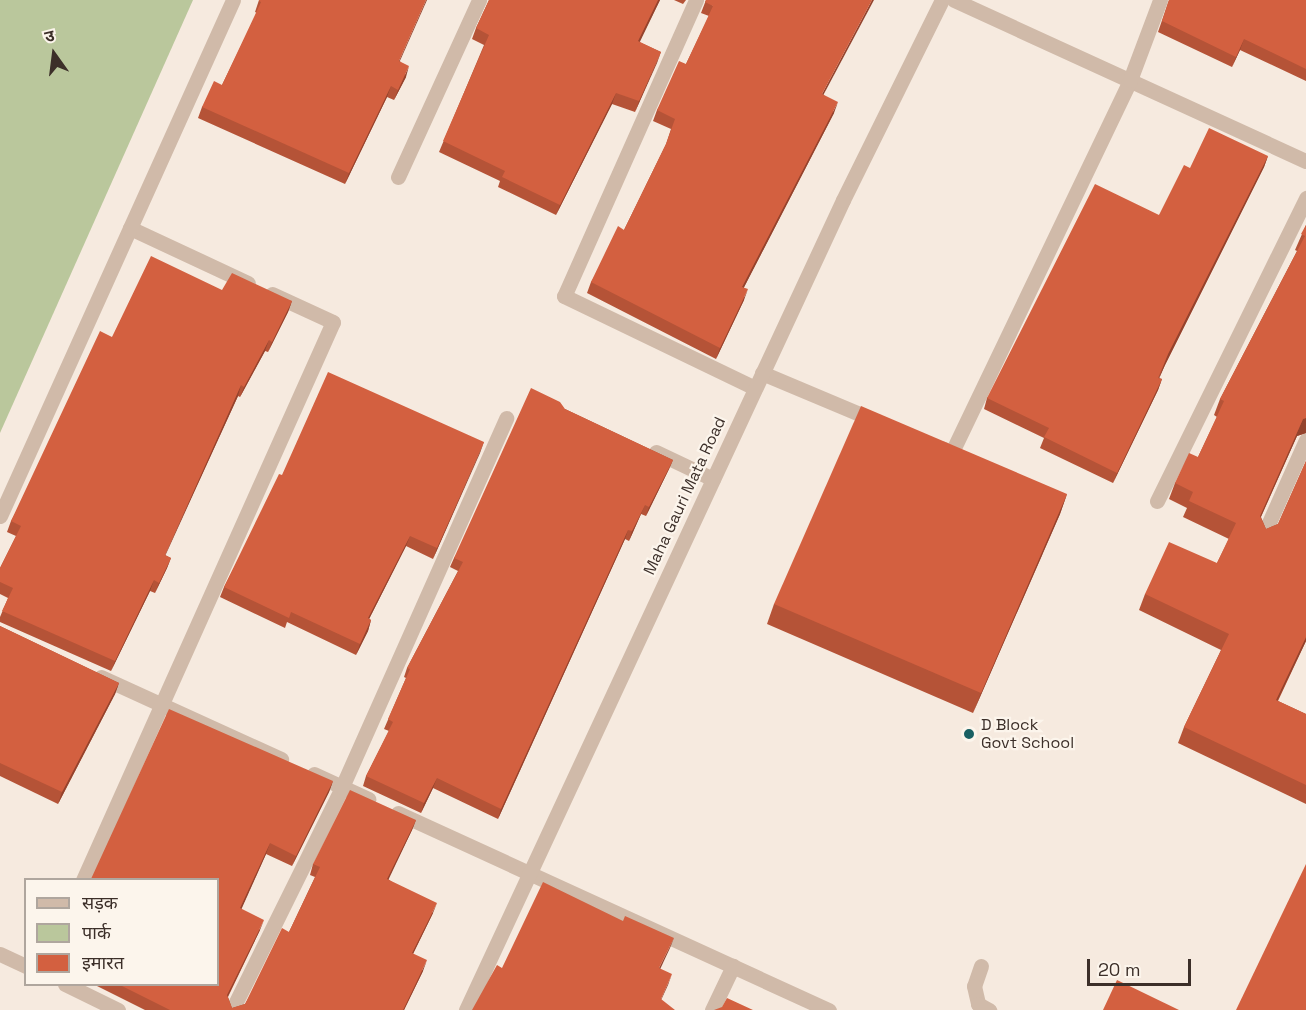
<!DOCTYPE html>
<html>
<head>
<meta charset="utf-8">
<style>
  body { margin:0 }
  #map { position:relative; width:1306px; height:1010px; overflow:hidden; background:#f6eadf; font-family:"Space Grotesk","Noto Sans Devanagari",sans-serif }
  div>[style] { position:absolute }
  .green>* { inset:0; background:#bac79c }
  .minor>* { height:15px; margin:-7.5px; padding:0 7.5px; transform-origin:7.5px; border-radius:7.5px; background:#d0baa9 }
  .wall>* { inset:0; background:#b55337 }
  .shaded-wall>* { inset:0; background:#94432d }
  .building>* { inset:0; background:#d36040 }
  .dots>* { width:16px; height:16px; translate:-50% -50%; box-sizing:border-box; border:3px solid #fcf5ec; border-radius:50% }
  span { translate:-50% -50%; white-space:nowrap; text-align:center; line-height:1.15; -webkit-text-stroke:4.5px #fcf5ec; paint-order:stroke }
  .street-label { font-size:16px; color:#3c2f29 }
  .poi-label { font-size:16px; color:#3c2f29 }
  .left { translate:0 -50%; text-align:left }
  .legend { position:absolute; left:24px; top:878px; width:195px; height:108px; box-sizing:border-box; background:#fcf5ec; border:2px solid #afa69e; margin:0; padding:8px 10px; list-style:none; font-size:18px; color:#3c2f29 }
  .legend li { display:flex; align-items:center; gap:12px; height:30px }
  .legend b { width:30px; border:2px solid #afa69e }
  .north { position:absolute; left:24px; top:24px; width:60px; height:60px; -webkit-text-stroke:4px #fcf5ec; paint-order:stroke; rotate:346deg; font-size:16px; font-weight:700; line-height:24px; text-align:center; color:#3c2f29 }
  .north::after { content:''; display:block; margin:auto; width:21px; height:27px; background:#3c2f29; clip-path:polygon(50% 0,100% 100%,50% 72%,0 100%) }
  .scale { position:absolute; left:1087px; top:959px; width:104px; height:27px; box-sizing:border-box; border:3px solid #3c2f29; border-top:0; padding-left:8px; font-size:18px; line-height:21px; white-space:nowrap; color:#3c2f29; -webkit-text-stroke:4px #fcf5ec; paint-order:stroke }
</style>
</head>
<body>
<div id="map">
  <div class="green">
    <div style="clip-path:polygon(0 0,193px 0,0 433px)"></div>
  </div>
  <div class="minor">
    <div style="left:696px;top:0;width:324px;rotate:114deg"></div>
    <div style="left:564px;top:296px;width:212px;rotate:25.7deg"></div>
    <div style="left:954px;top:0;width:387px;rotate:24.6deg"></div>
    <div style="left:398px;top:177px;width:195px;rotate:-65.4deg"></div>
    <div style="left:130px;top:228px;width:130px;rotate:25deg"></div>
    <div style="left:762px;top:373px;width:121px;rotate:22.8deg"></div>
    <div style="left:941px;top:448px;width:12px;rotate:20deg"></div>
    <div style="left:952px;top:452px;width:412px;rotate:-64.4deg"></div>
    <div style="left:1130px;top:80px;width:85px;rotate:-69.4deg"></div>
    <div style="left:656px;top:452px;width:63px;rotate:25.3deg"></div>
    <div style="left:1157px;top:501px;width:338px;rotate:-63.8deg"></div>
    <div style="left:0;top:516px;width:566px;rotate:-65.7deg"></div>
    <div style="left:1263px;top:536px;width:105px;rotate:-65.9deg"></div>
    <div style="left:101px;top:677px;width:198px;rotate:24.5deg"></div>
    <div style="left:314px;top:774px;width:60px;rotate:24.8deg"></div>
    <div style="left:398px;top:813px;width:474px;rotate:24.6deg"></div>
    <div style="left:83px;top:880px;width:611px;rotate:-65.87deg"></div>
    <div style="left:333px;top:322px;width:67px;rotate:-155.3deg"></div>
    <div style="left:0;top:954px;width:29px;rotate:25deg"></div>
    <div style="left:981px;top:966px;width:21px;rotate:109deg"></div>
    <div style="left:974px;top:986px;width:18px;rotate:77deg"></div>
    <div style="left:978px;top:1004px;width:13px;rotate:29deg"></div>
    <div style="left:65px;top:984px;width:59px;rotate:26.1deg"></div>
    <div style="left:232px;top:1010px;width:249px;rotate:-63.7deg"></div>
    <div style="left:342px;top:787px;width:404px;rotate:-66deg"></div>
    <div style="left:466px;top:1010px;width:893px;rotate:-65.04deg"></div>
    <div style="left:843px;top:200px;width:223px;rotate:-63.7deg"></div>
    <div style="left:712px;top:1010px;width:49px;rotate:-64.5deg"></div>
  </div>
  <div class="wall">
    <div style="clip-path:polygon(259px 0,400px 61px,406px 77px,394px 100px,387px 97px,345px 184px,198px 118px,202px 107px,222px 85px,257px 13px,255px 12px)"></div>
    <div style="clip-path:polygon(489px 0,660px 0,639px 42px,661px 52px,635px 112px,612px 104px,556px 215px,498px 187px,500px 181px,439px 152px,484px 45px,472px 39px,476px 28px)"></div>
    <div style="clip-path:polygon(674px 0,686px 0,683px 4px)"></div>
    <div style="clip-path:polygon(706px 0,824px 95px,834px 113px,744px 287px,744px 300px,716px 359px,587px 293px,591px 282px,624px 230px,666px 144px,671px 129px,653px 121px,657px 110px,686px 64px,709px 16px,701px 13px)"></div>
    <div style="clip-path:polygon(1169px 0,1306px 0,1306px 81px,1240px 50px,1232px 67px,1158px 32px)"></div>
    <div style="clip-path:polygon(1268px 156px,1264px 167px,1165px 365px,1159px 378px,1162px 379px,1158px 390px,1113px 483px,1040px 448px,1044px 438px,984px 409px,987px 398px,1159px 215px)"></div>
    <div style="clip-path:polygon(1306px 225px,1306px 433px,1297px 436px,1261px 517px,1266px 529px,1278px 524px,1306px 461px,1306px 641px,1278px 701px,1306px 714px,1306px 804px,1178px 743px,1184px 727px,1221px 650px,1139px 610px,1145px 594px,1217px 563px,1229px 539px,1183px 517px,1187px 508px,1169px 499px,1175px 483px,1198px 457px,1217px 417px,1214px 415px,1220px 399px,1297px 251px,1295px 250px)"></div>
    <div style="clip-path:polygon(222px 290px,292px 301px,288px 312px,268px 352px,265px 351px,240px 397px,238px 396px,165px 555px,171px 558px,167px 568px,155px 593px,150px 591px,111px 671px,0 622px,0 617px,8px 598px,0 594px,0 568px,16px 536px,7px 532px,11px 521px,112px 337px)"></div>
    <div style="clip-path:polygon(565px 409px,673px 460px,669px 469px,646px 516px,641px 514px,629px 541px,625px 539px,498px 819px,433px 788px,421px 813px,363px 786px,366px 776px,389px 731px,384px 729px,406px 678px,404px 677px,407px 668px,458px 571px,450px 567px,454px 558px)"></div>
    <div style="clip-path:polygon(484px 442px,433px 559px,406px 546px,369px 619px,371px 620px,368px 631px,356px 655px,287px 622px,285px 628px,220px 597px,224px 587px,282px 475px)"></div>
    <div style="clip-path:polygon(1067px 494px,1060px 514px,973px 713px,767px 624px,774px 604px)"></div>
    <div style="clip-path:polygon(0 626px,119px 683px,115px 694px,58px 804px,0 776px)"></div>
    <div style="clip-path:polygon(333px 781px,329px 792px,292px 866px,266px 854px,241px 909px,260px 930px,228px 997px,232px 1008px,245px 1004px,289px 932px,315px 877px,310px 875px,313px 864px,416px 820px,412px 830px,388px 879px,433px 913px,413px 954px,423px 971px,404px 1010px,145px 1010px,93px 984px,218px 984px,218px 879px)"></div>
  </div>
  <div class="shaded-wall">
    <div style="clip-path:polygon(426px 0,427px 0,395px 72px,399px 61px)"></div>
    <div style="clip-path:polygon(658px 0,660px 0,635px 52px,638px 41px)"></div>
    <div style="clip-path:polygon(872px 0,874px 0,818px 105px,822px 94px)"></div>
    <div style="clip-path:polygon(1244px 39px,1240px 50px,1232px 67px,1236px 57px)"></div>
    <div style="clip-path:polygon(661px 52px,657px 63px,635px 112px,639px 101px)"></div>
    <div style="clip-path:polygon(409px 66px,406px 77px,394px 100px,398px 90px)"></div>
    <div style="clip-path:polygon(391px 86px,387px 97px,345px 184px,349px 173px)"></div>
    <div style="clip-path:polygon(616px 93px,612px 104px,556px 215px,560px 205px)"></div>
    <div style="clip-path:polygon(838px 102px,834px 113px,739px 297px,742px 287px)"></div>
    <div style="clip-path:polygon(1268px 156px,1264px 167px,1165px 365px,1155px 388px,1168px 354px)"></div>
    <div style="clip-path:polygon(748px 289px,744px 300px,716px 359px,720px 348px)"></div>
    <div style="clip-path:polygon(292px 301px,288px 312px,268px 352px,272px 342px)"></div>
    <div style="clip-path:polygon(269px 340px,265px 351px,240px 397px,244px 387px)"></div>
    <div style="clip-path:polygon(1162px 379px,1158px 390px,1113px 483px,1117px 473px)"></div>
    <div style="clip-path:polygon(241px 385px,238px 396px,161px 565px,165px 555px)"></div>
    <div style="clip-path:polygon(1306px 418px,1306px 433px,1297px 436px,1254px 532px,1260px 516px,1303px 419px)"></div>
    <div style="clip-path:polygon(484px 442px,480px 453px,433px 559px,437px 548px)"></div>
    <div style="clip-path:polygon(673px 460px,669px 469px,646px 516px,649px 507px)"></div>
    <div style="clip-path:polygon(1067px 494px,1060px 514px,973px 713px,981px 693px)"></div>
    <div style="clip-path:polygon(645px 505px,629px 541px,632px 531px)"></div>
    <div style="clip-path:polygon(628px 530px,625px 539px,498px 819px,501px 809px)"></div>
    <div style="clip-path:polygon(410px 536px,406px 546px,364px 629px,368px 618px)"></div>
    <div style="clip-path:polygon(171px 558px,167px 568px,155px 593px,159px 583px)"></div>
    <div style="clip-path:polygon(154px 580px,150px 591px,111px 671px,115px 661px)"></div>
    <div style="clip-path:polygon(371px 620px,368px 631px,356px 655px,360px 644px)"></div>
    <div style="clip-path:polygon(1306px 637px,1306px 641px,1270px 716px,1276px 700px)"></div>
    <div style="clip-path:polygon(119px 683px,115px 694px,58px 804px,62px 792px)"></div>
    <div style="clip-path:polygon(437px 778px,433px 788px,421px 813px,424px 803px)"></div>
    <div style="clip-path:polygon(333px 781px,329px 792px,292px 866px,296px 856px)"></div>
    <div style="clip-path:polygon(416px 820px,412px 830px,384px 889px,387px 879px)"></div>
    <div style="clip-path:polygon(270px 843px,266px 854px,237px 919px,240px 908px)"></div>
    <div style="clip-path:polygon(437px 903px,433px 913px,408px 964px,412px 953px)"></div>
    <div style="clip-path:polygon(264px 920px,260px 930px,223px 1006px,227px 995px)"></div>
    <div style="clip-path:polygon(674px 938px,670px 948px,656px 978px,659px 968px)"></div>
    <div style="clip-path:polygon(427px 960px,423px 971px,404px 1010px,403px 1010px)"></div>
    <div style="clip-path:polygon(672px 974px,668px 985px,657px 1009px,661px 999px)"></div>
  </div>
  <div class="building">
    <div style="clip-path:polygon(259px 0,426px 0,399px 61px,409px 66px,398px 90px,391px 86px,349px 173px,202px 107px,214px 81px,222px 85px,261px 2px,259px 1px)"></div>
    <div style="clip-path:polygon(489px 0,658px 0,638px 41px,661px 52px,639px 101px,616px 93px,560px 205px,502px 177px,505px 171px,443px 141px,489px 35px,476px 28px)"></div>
    <div style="clip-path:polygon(706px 0,872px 0,822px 94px,838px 102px,742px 287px,748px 289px,720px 348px,591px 282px,618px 226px,624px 230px,666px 144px,675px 119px,657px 110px,679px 61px,686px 64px,713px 6px,705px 2px)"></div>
    <div style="clip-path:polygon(1169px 0,1306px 0,1306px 69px,1244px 39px,1236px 57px,1162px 21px)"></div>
    <div style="clip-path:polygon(1209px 128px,1268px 156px,1168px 354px,1158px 378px,1162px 379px,1117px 473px,1044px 437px,1049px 428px,987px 398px,1095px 184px,1159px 215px,1184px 165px,1190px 168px)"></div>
    <div style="clip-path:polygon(1306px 225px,1306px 418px,1303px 419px,1260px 516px,1266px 529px,1278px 524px,1306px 461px,1306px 637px,1276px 700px,1306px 714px,1306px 785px,1184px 727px,1229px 634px,1145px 594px,1169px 542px,1217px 563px,1236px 523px,1189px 501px,1193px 492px,1175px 483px,1189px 453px,1198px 457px,1224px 401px,1220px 399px,1305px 236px,1301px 234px)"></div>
    <div style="clip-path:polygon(151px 256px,222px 290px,232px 273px,292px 301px,272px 342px,269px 340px,244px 387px,241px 385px,165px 555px,171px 558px,159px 583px,154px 580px,115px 661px,2px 611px,13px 588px,0 582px,0 568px,21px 526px,11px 521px,100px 331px,112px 337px)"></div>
    <div style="clip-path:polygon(328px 372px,484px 442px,437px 548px,410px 536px,368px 618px,371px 620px,360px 644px,291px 612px,289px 618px,224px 587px,279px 474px,282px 475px)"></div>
    <div style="clip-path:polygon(531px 388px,560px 402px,565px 409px,673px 460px,649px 507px,645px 505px,632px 531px,628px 530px,501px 809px,437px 778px,424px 803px,366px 776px,393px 722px,388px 719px,410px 669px,407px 668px,463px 562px,454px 558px)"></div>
    <div style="clip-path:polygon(861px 406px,1067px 494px,981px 693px,774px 604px)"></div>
    <div style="clip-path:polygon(0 626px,119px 683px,62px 792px,0 763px)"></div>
    <div style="clip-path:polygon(169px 709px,333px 781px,296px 856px,270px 843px,240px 908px,264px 920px,227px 995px,232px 1008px,245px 1004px,282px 928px,289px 932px,320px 867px,313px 864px,350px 790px,416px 820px,387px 879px,437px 903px,412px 953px,427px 960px,403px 1010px,170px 1010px,118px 984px,218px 984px,218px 879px,91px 879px)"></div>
    <div style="clip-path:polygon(1306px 864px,1306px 1010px,1236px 1010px)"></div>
    <div style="clip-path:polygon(543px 882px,623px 921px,625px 916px,674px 938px,659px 968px,672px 974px,661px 999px,675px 1010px,472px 1010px,497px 965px,502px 968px)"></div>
    <div style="clip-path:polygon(1117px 980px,1179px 1010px,1103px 1010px)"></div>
    <div style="clip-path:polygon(727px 998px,753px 1010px,714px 1010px,722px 1007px)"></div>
  </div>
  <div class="dots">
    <div style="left:969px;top:734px;background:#196063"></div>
  </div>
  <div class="street-label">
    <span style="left:685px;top:496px;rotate:-65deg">Maha Gauri Mata Road</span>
  </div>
  <div class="poi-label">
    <span class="left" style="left:981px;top:734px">D Block<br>Govt School</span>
  </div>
  <ul class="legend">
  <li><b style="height:8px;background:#d0baa9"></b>सड़क</li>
  <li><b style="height:16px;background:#bac79c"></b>पार्क</li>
  <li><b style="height:16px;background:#d36040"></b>इमारत</li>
  </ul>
  <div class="north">उ</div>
  <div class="scale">20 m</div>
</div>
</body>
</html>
